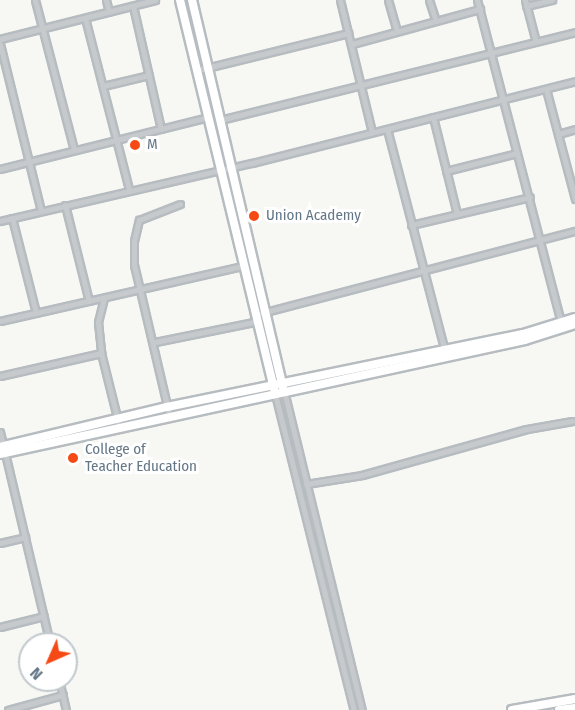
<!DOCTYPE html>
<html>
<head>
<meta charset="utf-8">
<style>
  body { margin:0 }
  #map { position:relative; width:575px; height:710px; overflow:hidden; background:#f7f7f3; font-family:"Fira Sans Condensed",sans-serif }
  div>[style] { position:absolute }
  .roads { filter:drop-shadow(2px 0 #b6bcc0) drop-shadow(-2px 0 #b6bcc0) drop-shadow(0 2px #b6bcc0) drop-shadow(0 -2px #b6bcc0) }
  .street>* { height:5px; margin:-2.5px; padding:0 2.5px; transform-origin:2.5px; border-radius:2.5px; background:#c6cacd }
  .secondary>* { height:8px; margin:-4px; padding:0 4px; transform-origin:4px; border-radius:4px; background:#fff }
  .dots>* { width:16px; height:16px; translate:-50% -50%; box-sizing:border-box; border:3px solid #fff; border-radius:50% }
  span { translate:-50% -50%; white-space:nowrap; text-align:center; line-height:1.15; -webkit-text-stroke:6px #fff; paint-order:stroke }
  .poi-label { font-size:15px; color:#637787 }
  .left { translate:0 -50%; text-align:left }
  .north { position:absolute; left:18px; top:632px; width:60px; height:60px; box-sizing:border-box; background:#fff; border:2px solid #c1c9cf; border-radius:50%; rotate:225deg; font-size:16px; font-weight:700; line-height:24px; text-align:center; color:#637787 }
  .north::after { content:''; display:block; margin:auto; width:21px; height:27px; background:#f54a15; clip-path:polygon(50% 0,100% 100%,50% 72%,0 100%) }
</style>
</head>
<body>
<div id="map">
  <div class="roads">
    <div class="street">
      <div style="left:35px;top:0;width:155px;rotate:75.4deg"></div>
      <div style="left:106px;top:0;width:12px;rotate:76deg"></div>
      <div style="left:340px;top:0;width:136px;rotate:76.4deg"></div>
      <div style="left:388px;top:0;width:32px;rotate:74deg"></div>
      <div style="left:429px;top:0;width:22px;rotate:72deg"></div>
      <div style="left:477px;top:0;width:333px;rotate:75.4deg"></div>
      <div style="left:525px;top:0;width:43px;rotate:75.3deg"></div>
      <div style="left:133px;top:6px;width:126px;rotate:77.2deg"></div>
      <div style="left:526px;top:6px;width:27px;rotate:-13deg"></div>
      <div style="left:85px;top:18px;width:177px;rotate:75.6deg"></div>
      <div style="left:0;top:39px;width:160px;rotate:-14.1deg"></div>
      <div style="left:0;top:44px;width:172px;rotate:76.2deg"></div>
      <div style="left:352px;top:44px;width:133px;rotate:-15.3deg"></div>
      <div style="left:198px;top:70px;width:155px;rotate:-13.8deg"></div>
      <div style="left:103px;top:86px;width:47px;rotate:-13.4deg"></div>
      <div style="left:546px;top:89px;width:114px;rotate:75.2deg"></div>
      <div style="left:433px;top:117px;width:100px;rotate:76.1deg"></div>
      <div style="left:220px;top:120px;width:366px;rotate:-13.9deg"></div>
      <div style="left:387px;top:129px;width:229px;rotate:75.4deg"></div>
      <div style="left:558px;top:134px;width:18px;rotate:-16deg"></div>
      <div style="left:0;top:169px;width:214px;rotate:-14deg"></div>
      <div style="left:446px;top:171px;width:73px;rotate:-14.2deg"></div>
      <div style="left:65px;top:205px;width:99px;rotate:76deg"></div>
      <div style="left:12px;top:218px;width:98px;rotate:75.8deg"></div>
      <div style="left:0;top:221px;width:259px;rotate:-13deg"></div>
      <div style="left:252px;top:163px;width:333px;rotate:-14.2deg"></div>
      <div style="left:411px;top:225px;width:122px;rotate:-13.2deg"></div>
      <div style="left:104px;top:298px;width:25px;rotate:104deg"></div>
      <div style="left:98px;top:322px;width:31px;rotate:84deg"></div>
      <div style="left:101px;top:353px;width:70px;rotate:76deg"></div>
      <div style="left:254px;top:315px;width:332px;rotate:-14.7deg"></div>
      <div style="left:0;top:321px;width:249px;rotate:-12.8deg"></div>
      <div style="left:155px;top:342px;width:106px;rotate:-11.4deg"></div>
      <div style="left:0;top:376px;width:104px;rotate:-12.8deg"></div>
      <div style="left:284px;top:391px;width:328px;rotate:76.3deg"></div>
      <div style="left:275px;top:394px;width:326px;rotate:76deg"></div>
      <div style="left:169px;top:414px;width:153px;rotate:-103.2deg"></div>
      <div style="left:134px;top:265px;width:24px;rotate:-90deg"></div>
      <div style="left:134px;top:241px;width:22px;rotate:-77deg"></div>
      <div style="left:139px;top:220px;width:44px;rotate:-21.3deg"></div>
      <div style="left:0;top:432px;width:218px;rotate:76.7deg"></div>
      <div style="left:306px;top:484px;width:57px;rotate:-9.1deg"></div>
      <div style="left:362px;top:475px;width:171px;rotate:-15.6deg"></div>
      <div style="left:527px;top:429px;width:46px;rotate:-10.1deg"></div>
      <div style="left:0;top:543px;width:26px;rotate:-13deg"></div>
      <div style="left:0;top:627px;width:45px;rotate:-14deg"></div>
      <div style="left:59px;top:680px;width:31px;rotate:77deg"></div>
      <div style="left:8px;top:710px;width:57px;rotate:-15.3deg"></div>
    </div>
    <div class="secondary">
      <div style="left:180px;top:0;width:400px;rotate:76.4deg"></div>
      <div style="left:192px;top:0;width:398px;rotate:76.8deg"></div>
      <div style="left:0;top:447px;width:172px;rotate:-13.5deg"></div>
      <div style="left:167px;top:407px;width:363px;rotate:-11.6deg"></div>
      <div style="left:523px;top:334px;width:54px;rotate:-17.1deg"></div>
      <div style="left:0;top:454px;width:537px;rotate:-12.25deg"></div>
      <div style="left:525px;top:340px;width:52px;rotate:-17.7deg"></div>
      <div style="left:512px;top:710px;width:64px;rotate:-9.9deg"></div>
      <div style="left:559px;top:710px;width:16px;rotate:-7deg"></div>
    </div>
  </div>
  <div class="dots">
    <div style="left:135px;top:145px;background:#f54a15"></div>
    <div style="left:254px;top:216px;background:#f54a15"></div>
    <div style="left:73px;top:458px;background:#f54a15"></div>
  </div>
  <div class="poi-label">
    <span class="left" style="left:147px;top:145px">M</span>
    <span class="left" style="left:266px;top:216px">Union Academy</span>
    <span class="left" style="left:85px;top:458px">College of<br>Teacher Education</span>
  </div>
  <div class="north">N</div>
</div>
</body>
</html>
